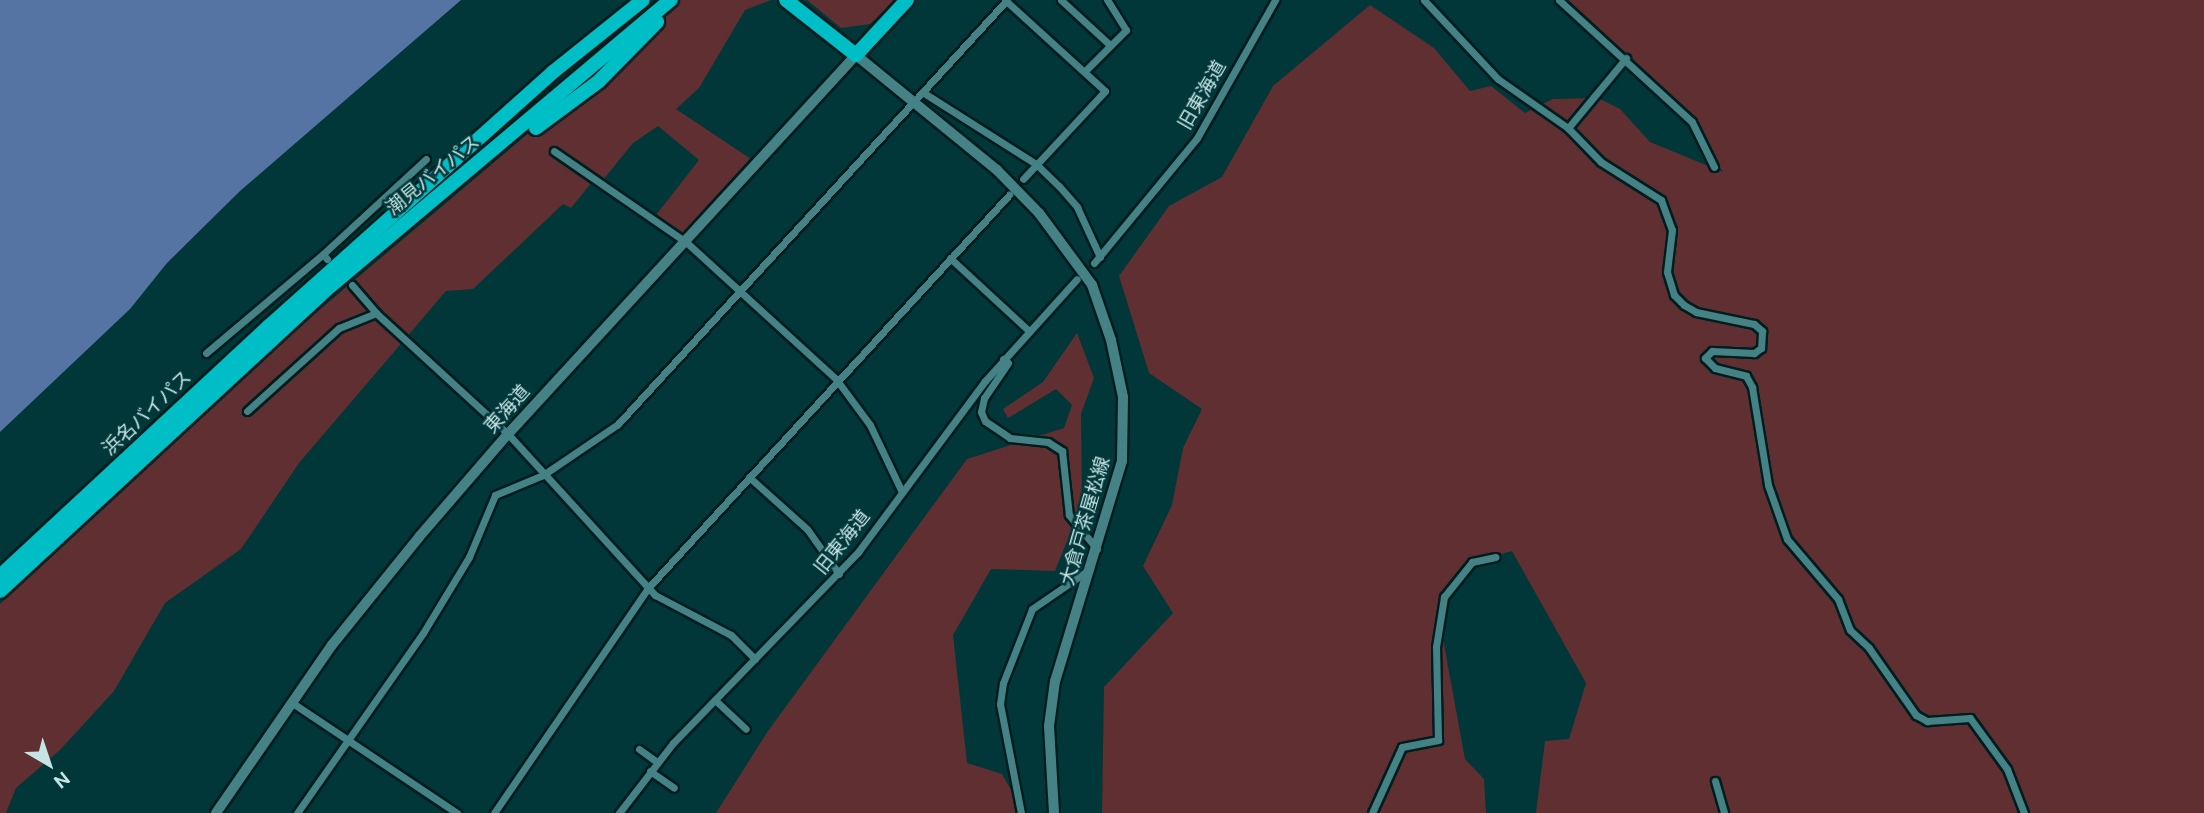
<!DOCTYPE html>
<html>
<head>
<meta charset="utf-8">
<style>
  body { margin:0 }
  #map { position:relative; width:2204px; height:813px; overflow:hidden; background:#013739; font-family:Ubuntu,"Noto Sans JP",sans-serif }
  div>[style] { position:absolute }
  .green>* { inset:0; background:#5f2f31 }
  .water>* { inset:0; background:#5674a3 }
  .roads { filter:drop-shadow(2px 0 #001d1e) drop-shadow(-2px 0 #001d1e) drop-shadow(0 2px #001d1e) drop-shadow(0 -2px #001d1e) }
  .street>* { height:7px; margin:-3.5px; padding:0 3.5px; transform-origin:3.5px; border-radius:3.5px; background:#448285 }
  .secondary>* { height:10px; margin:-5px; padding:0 5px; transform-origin:5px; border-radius:5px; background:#448285 }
  .highway>* { height:14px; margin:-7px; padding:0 7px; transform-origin:7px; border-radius:7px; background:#00bec5 }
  span { translate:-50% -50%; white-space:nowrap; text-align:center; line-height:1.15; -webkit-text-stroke:5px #013739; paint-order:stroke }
  .street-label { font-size:19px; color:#c5e4e5 }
  .north { position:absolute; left:14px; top:729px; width:70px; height:70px; -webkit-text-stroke:5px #013739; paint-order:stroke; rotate:141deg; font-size:19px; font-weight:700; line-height:28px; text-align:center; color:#c5e4e5 }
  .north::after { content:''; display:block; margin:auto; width:24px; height:32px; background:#c5e4e5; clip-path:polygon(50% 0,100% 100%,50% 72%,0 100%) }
</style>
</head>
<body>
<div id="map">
  <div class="green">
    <div style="clip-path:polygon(678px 0,771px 0,745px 10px,699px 88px,676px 109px,754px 161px,686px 236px,656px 215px,699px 160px,658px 126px,633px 143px,603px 180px,592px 182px,571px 208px,563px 204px,473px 289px,446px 291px,299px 463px,241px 549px,165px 603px,114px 691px,60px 750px,16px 788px,6px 813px,0 813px,0 604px,305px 322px,607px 67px)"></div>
    <div style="clip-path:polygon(807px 0,897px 0,870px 24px,841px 28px)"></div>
    <div style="clip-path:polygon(1561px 0,2204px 0,2204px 813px,1536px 813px,1545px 741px,1569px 739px,1586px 683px,1512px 551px,1472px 562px,1439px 617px,1465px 759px,1484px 779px,1486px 813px,1102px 813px,1104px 687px,1173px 613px,1143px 566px,1172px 505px,1183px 448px,1202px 409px,1149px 373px,1119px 276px,1169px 206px,1222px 177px,1273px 86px,1370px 5px,1434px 48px,1470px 91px,1491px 86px,1525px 113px,1553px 99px,1598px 98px,1620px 109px,1650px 142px,1723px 172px,1692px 122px)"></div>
    <div style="clip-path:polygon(1077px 333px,1094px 378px,1081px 414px,1082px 504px,1055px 571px,991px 569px,953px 635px,967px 763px,1002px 774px,1024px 813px,716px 813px,768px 731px,967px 459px,1064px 428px,1072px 405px,1056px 389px,1008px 418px,1003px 409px,1043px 382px)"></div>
  </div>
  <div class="water">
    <div style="clip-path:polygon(0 0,461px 0,240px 191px,167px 263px,130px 309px,0 432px)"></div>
  </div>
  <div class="roads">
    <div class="street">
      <div style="left:1005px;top:0;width:135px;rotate:42.3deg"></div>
      <div style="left:1105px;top:91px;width:120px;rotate:133deg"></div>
      <div style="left:1061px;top:0;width:67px;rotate:42.6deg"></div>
      <div style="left:1424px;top:0;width:108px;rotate:46.9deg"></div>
      <div style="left:1498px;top:79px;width:85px;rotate:35deg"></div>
      <div style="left:1568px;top:128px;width:47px;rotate:45.9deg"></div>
      <div style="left:1601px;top:162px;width:71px;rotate:32.3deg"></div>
      <div style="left:1661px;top:200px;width:32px;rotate:70deg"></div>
      <div style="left:1672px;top:230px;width:42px;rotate:96.8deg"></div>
      <div style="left:1667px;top:272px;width:24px;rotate:73deg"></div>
      <div style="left:1674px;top:295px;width:14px;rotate:45deg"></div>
      <div style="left:1684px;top:305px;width:14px;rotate:30deg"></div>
      <div style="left:1696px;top:312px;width:59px;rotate:11.7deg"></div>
      <div style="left:1754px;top:324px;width:11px;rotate:41deg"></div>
      <div style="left:1762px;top:331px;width:17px;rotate:93deg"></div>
      <div style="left:1761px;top:348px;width:9px;rotate:144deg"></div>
      <div style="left:1754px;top:353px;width:42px;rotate:-177.3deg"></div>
      <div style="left:1712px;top:351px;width:10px;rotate:135deg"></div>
      <div style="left:1705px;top:358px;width:14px;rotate:45deg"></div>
      <div style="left:1715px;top:368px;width:32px;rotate:14deg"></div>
      <div style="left:1746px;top:376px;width:13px;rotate:61deg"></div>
      <div style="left:1752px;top:387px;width:99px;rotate:80.7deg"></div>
      <div style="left:1768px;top:485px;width:57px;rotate:70.6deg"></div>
      <div style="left:1787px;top:539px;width:79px;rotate:49.6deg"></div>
      <div style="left:1838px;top:599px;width:33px;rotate:69deg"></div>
      <div style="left:1850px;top:630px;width:26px;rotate:43deg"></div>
      <div style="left:1869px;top:648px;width:82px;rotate:55deg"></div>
      <div style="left:1916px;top:715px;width:13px;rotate:29deg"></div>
      <div style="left:1927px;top:721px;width:43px;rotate:-4deg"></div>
      <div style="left:1970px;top:718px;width:63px;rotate:54deg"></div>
      <div style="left:2007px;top:769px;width:47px;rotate:68.9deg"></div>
      <div style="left:1559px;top:0;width:180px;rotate:42.5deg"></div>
      <div style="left:1692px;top:122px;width:50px;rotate:63.9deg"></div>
      <div style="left:1085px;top:71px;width:58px;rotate:-45deg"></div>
      <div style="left:1126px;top:30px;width:36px;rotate:-122deg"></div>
      <div style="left:924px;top:93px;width:133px;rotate:32.4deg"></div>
      <div style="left:1036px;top:164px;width:32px;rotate:44deg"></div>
      <div style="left:1059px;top:186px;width:28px;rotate:49deg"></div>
      <div style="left:1077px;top:207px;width:55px;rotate:65.3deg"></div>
      <div style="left:1568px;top:128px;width:91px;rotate:-50.4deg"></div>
      <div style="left:554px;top:151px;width:160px;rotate:34.6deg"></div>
      <div style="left:686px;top:242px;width:203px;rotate:42.4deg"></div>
      <div style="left:836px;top:379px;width:57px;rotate:53.5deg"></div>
      <div style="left:870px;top:425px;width:74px;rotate:64.5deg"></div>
      <div style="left:950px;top:258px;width:105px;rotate:42.7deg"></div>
      <div style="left:327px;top:259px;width:6px;rotate:-129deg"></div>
      <div style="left:323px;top:254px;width:140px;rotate:-42.7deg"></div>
      <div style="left:1094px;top:263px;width:162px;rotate:-50.5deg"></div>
      <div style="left:1197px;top:138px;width:159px;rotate:-60.5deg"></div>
      <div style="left:352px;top:285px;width:37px;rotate:49deg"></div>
      <div style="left:376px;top:313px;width:179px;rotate:42.5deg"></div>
      <div style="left:508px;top:434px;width:218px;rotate:47.6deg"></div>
      <div style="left:655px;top:595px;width:86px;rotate:27.8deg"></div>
      <div style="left:731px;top:635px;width:34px;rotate:45deg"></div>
      <div style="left:206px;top:353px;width:153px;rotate:-40.2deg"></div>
      <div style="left:1003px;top:359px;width:6px;rotate:39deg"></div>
      <div style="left:1008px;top:363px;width:42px;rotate:124.4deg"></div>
      <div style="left:984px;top:398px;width:14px;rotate:102deg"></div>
      <div style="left:981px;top:412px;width:10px;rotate:66deg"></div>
      <div style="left:985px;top:421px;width:30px;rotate:34deg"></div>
      <div style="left:1010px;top:438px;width:38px;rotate:6deg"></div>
      <div style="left:1048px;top:442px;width:17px;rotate:33deg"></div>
      <div style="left:1062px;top:451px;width:64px;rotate:83.8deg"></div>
      <div style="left:1069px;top:515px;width:44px;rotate:50.5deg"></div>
      <div style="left:247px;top:411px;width:124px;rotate:-42.1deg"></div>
      <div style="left:339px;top:328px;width:40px;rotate:-22deg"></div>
      <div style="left:749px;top:477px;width:78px;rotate:41.9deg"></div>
      <div style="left:807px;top:529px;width:55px;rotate:54.6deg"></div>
      <div style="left:715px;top:700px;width:42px;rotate:43.1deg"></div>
      <div style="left:291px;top:702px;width:200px;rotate:33.8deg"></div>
      <div style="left:639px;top:749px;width:22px;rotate:36deg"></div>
      <div style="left:650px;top:771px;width:29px;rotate:35deg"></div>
      <div style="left:1715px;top:781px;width:33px;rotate:74deg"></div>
      <div style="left:297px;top:813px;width:220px;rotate:-55deg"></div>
      <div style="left:423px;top:633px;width:89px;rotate:-58.8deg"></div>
      <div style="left:469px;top:557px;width:67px;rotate:-67.2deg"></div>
      <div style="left:495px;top:495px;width:52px;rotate:-22.6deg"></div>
      <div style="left:543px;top:475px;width:91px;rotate:-34.2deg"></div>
      <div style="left:618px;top:424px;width:575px;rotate:-47.47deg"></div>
      <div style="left:494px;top:813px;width:273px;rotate:-55.6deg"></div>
      <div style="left:648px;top:588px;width:534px;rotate:-47.43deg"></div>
      <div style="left:619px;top:813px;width:88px;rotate:-52.4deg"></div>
      <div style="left:673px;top:743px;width:266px;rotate:-45.9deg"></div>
      <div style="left:858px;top:552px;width:213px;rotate:-53.4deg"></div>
      <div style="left:985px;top:381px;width:137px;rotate:-48deg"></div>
      <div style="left:1021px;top:813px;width:111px;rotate:-100.9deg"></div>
      <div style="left:1000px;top:704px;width:21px;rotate:-82deg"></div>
      <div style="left:1003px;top:683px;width:79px;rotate:-68.6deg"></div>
      <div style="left:1032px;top:609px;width:70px;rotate:-34.6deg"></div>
      <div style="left:1372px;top:813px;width:72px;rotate:-65.6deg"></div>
      <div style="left:1402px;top:747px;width:37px;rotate:-11deg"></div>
      <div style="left:1438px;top:740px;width:93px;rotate:-91.2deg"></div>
      <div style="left:1436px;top:647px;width:51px;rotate:-80.9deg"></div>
      <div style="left:1444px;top:597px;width:45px;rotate:-51.3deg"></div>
      <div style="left:1472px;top:562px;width:24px;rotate:-12deg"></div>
    </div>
    <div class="secondary">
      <div style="left:216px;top:813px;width:204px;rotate:-55.4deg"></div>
      <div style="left:332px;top:645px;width:139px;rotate:-51.1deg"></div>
      <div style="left:419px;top:537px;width:136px;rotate:-49.2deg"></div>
      <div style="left:508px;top:434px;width:515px;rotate:-47.44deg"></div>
      <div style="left:856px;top:55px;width:181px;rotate:39.2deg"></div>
      <div style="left:996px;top:169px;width:62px;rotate:45.7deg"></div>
      <div style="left:1039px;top:213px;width:89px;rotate:53.6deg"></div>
      <div style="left:1092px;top:285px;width:58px;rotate:70.9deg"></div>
      <div style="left:1111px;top:340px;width:58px;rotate:78.1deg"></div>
      <div style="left:1123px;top:397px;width:64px;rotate:90.9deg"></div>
      <div style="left:1122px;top:461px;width:230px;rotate:106.9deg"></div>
      <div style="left:1055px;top:681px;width:45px;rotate:97.6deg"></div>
      <div style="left:1049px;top:726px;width:87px;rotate:86.7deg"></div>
    </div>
    <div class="highway">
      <div style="left:786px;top:0;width:89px;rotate:38.2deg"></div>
      <div style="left:856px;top:55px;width:75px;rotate:-47.2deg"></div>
      <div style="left:536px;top:128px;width:79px;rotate:-36.7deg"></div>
      <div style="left:599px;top:81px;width:83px;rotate:-45.5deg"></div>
      <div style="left:0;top:576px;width:367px;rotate:-42.9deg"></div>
      <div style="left:269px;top:326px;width:381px;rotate:-41.8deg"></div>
      <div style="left:553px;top:72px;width:115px;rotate:-38.7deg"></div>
      <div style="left:0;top:591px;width:452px;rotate:-42.7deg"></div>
      <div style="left:332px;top:285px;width:443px;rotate:-40.1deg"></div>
    </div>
  </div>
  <div class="street-label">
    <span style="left:1202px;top:95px;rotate:-60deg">旧東海道</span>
    <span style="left:433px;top:175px;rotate:-39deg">潮見バイパス</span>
    <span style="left:507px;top:409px;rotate:-48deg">東海道</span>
    <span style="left:147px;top:413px;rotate:-43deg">浜名バイパス</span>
    <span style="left:1085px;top:521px;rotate:-74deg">大倉戸茶屋松線</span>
    <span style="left:842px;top:542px;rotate:-51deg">旧東海道</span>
  </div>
  <div class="north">N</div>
</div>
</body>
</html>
